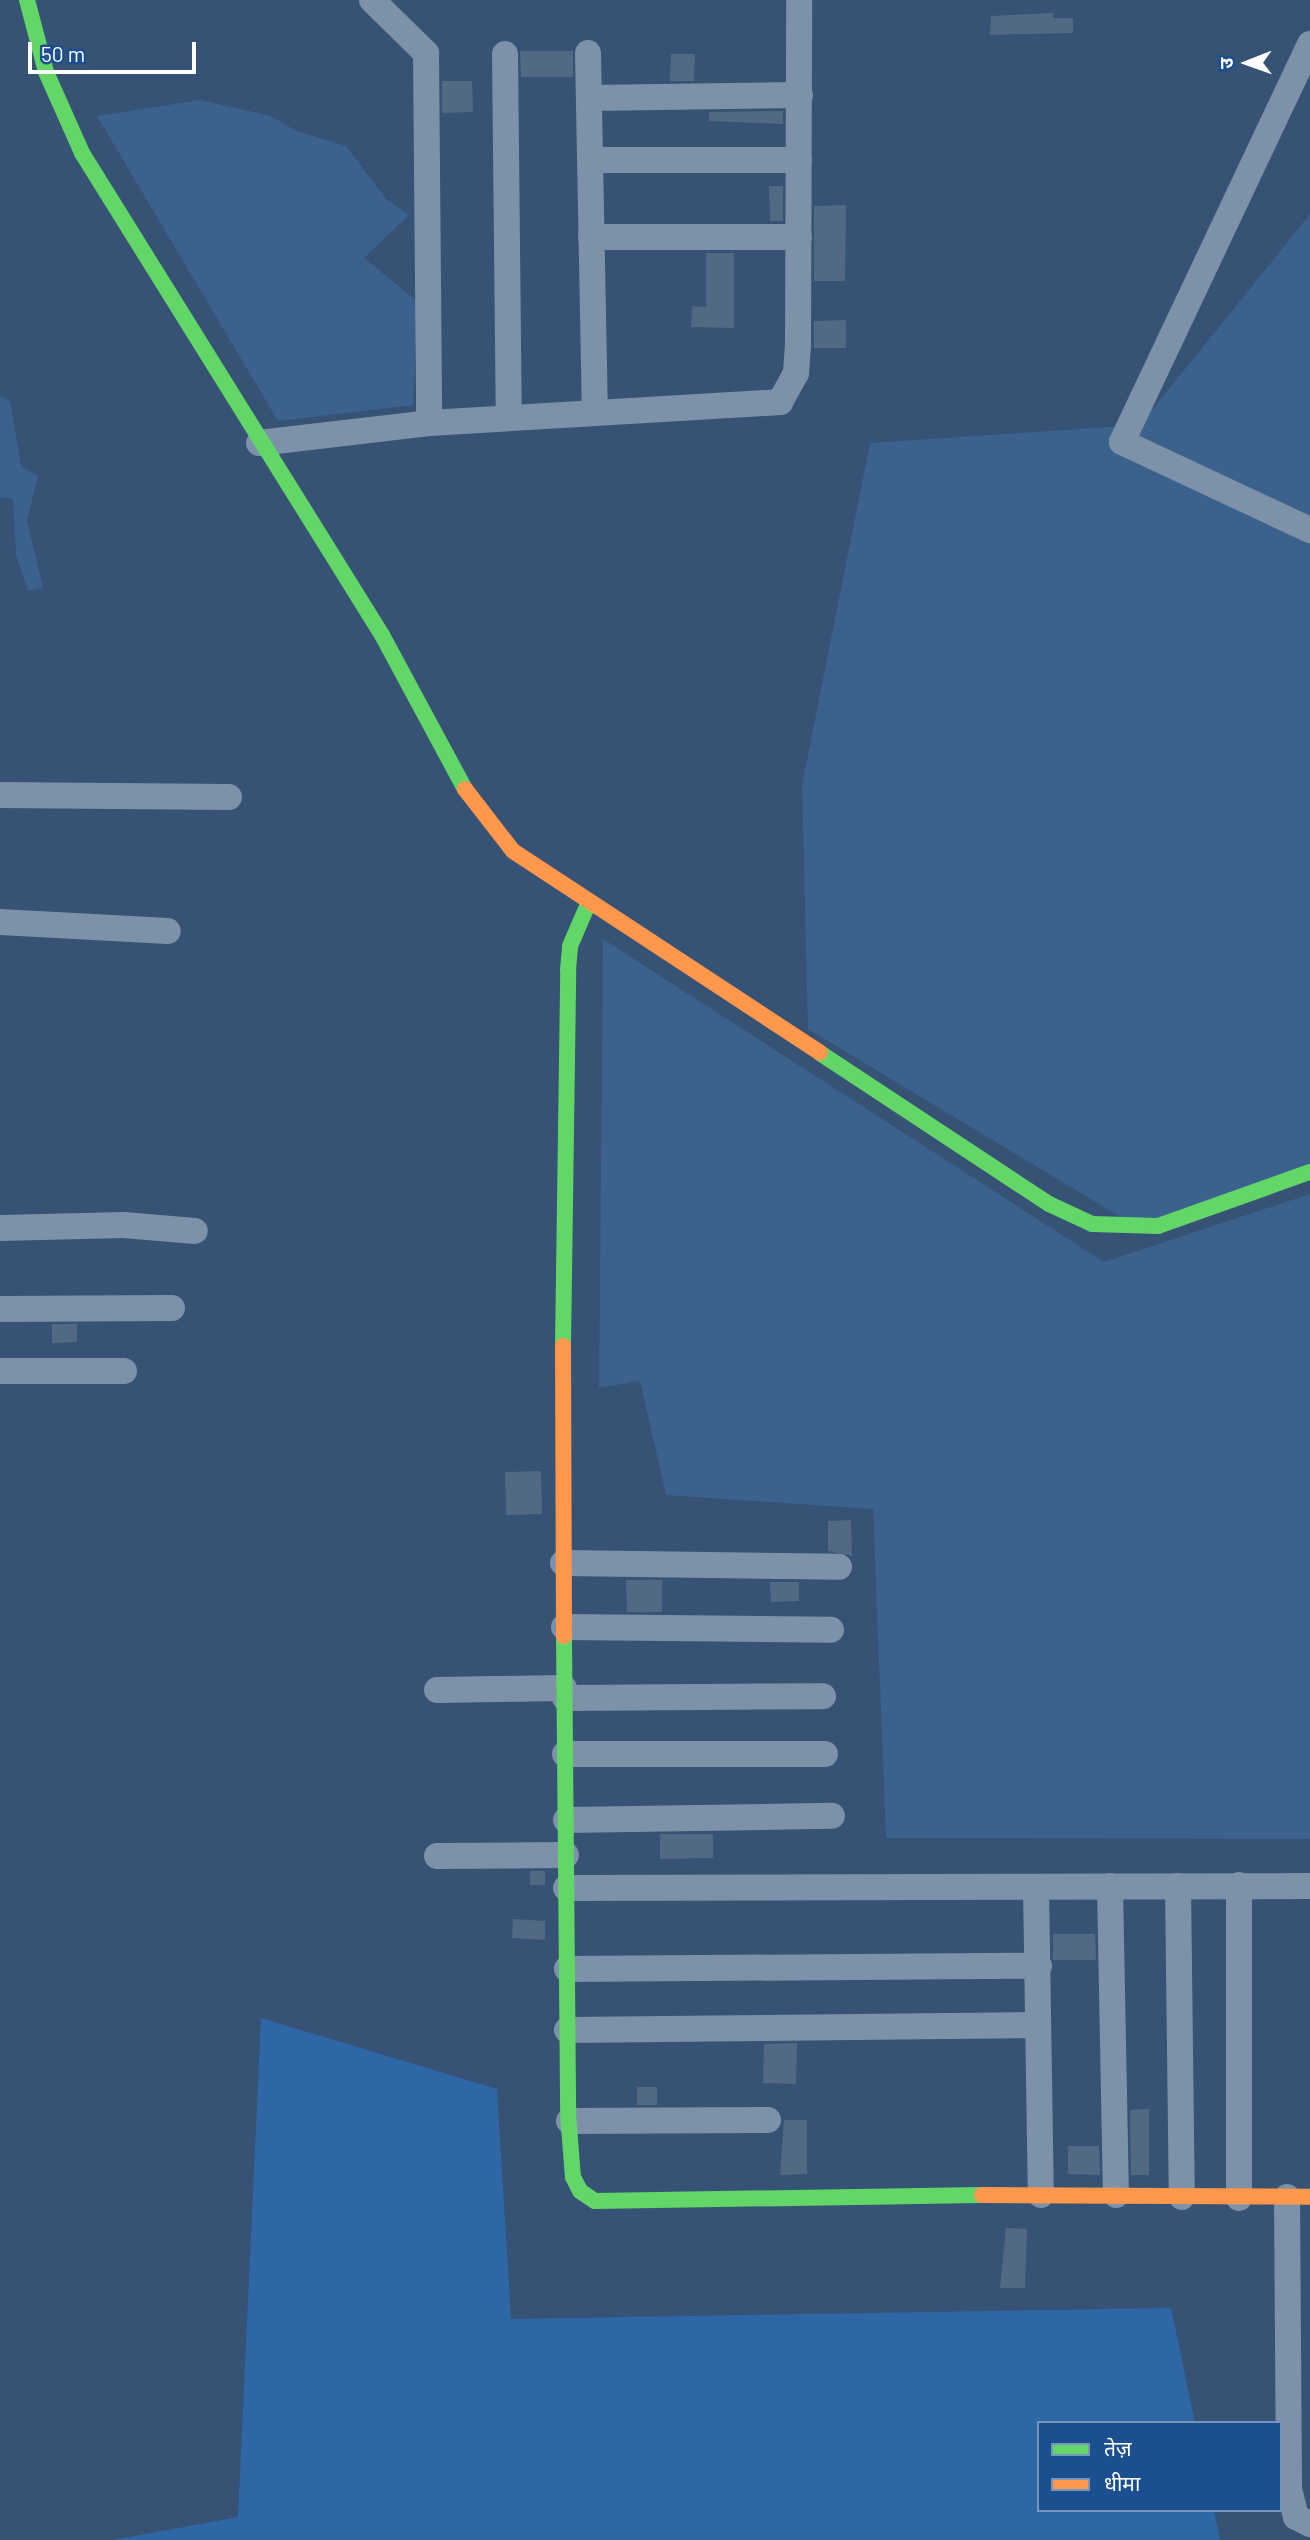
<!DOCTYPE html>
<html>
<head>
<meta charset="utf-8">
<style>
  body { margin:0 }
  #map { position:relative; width:1310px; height:2540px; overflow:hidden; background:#365274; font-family:Barlow,"Noto Sans Devanagari",sans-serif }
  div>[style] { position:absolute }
  .green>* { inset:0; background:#2f66a5 }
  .water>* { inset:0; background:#3b618d }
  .building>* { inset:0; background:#526984 }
  .street>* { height:26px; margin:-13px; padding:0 13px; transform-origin:13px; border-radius:13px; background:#7d92a8 }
  .fast>* { height:16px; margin:-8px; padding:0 8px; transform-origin:8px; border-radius:8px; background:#63d668 }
  .slow>* { height:16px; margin:-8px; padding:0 8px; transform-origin:8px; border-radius:8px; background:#ff974d }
  span { translate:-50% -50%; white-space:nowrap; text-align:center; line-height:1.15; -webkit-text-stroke:7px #1b4f8f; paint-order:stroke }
  .legend { position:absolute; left:1037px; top:2421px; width:245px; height:91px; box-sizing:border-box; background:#1b4f8f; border:2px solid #7695bc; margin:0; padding:9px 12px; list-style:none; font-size:21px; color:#fff }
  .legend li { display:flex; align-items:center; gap:14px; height:35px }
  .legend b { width:35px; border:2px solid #7695bc }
  .north { position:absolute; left:1212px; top:28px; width:70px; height:70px; -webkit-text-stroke:5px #1b4f8f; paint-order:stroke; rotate:269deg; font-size:19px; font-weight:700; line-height:28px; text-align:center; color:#fff }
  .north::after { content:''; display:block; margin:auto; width:24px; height:32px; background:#fff; clip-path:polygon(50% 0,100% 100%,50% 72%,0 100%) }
  .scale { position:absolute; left:28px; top:42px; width:168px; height:32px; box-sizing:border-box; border:4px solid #fff; border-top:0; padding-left:9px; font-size:21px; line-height:24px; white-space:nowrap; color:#fff; -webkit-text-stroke:5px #1b4f8f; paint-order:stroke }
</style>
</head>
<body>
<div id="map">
  <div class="green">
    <div style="clip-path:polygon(261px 2018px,497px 2089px,511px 2319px,1171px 2308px,1195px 2423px,1039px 2423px,1039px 2510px,1214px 2510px,1220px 2540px,113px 2540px,238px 2517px)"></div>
  </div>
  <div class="water">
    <div style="clip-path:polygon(200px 100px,271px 116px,296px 131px,346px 146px,386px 199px,409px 215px,364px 258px,417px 301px,413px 405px,278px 421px,97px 116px)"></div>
    <div style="clip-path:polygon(1310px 214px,1310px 1171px,1137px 1227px,808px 1029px,802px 785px,870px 443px,1140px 425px)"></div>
    <div style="clip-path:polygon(0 396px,10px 401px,21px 466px,38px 476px,27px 521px,43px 588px,28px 591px,16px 555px,13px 499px,0 497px)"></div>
    <div style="clip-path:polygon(603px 939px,1104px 1262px,1310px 1194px,1310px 1839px,886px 1838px,873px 1509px,666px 1495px,640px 1381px,599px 1388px)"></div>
  </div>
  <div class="building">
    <div style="clip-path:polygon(1053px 13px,1053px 18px,1073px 18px,1073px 33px,990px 35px,991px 16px)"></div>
    <div style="clip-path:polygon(520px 51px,573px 51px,573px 77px,521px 77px)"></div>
    <div style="clip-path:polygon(671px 54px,695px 54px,694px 81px,670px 81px)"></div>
    <div style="clip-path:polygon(442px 81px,472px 81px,473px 112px,442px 113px)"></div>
    <div style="clip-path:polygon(783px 111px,783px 124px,709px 121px,709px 112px)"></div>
    <div style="clip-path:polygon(769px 186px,783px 186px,783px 221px,770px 221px)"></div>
    <div style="clip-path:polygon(846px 205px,845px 281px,814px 281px,814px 206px)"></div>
    <div style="clip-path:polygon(706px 253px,734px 253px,734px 328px,691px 327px,692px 306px,706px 307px)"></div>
    <div style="clip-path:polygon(846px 320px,846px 348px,814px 348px,814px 321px)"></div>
    <div style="clip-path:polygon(52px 1324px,77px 1324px,77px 1342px,52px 1343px)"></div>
    <div style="clip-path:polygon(541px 1471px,542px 1514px,506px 1515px,505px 1472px)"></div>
    <div style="clip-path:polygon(851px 1520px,852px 1556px,828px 1551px,828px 1521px)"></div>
    <div style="clip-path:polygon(626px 1580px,662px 1580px,662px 1612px,627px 1612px)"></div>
    <div style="clip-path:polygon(770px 1582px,799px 1582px,799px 1601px,771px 1602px)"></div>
    <div style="clip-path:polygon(660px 1834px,713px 1834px,713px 1858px,660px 1859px)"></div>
    <div style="clip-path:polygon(530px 1871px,545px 1871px,545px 1885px,530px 1885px)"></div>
    <div style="clip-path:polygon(513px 1919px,545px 1921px,545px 1940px,512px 1938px)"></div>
    <div style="clip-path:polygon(1053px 1934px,1095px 1934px,1096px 1960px,1053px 1960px)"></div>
    <div style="clip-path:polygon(797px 2043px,796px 2084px,763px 2083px,764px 2044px)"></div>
    <div style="clip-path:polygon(637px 2087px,657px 2087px,657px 2105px,637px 2105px)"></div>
    <div style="clip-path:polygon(1149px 2109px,1149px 2175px,1131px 2175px,1130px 2110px)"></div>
    <div style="clip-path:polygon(784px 2120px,807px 2120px,807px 2174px,780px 2175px)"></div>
    <div style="clip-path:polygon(1068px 2146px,1099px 2146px,1100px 2175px,1068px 2174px)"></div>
    <div style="clip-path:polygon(1006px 2228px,1027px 2229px,1025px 2288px,1000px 2288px)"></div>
  </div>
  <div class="street">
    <div style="left:372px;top:0;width:76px;rotate:44.5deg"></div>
    <div style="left:426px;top:53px;width:370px;rotate:89.5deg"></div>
    <div style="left:1310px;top:44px;width:440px;rotate:115.3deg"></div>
    <div style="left:1122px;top:442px;width:208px;rotate:25.1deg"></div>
    <div style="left:588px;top:53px;width:358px;rotate:88.9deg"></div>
    <div style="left:505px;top:54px;width:364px;rotate:89.4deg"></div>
    <div style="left:589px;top:98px;width:211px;rotate:-0.8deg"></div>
    <div style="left:590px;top:160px;width:209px"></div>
    <div style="left:591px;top:237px;width:208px"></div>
    <div style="left:259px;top:443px;width:171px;rotate:-6.7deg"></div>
    <div style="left:429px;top:423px;width:352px;rotate:-3.4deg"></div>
    <div style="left:780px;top:402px;width:33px;rotate:-61deg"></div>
    <div style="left:796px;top:373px;width:28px;rotate:-86deg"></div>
    <div style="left:798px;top:345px;width:345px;rotate:-89.8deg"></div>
    <div style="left:0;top:795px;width:229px;rotate:0.5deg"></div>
    <div style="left:0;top:922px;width:168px;rotate:3.1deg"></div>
    <div style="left:0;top:1228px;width:124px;rotate:-1.4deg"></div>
    <div style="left:124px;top:1225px;width:71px;rotate:4.8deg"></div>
    <div style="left:0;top:1309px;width:172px;rotate:-0.3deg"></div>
    <div style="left:0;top:1371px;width:124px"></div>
    <div style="left:563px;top:1563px;width:276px;rotate:0.8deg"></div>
    <div style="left:564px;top:1627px;width:267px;rotate:0.6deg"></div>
    <div style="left:437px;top:1690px;width:127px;rotate:-0.9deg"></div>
    <div style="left:565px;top:1698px;width:258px;rotate:-0.4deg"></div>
    <div style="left:565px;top:1754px;width:260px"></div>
    <div style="left:566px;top:1820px;width:266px;rotate:-0.9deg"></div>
    <div style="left:437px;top:1856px;width:129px;rotate:-0.4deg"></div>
    <div style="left:1110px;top:1886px;width:309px;rotate:88.9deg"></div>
    <div style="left:1178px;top:1886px;width:311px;rotate:89.3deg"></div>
    <div style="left:1036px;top:1887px;width:308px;rotate:89.1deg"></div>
    <div style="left:566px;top:1888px;width:744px;rotate:-0.15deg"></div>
    <div style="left:567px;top:1969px;width:472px;rotate:-0.4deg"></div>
    <div style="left:567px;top:2030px;width:471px;rotate:-0.6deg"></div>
    <div style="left:569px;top:2121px;width:199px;rotate:-0.3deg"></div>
    <div style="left:1287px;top:2197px;width:292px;rotate:89.6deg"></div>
    <div style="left:1289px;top:2489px;width:29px;rotate:76deg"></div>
    <div style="left:1296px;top:2517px;width:16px;rotate:27deg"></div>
    <div style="left:1239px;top:2198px;width:313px;rotate:-90deg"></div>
  </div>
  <div class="fast">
    <div style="left:27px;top:0;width:74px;rotate:75.2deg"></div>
    <div style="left:46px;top:72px;width:89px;rotate:66deg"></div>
    <div style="left:82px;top:153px;width:568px;rotate:58.1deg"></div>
    <div style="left:382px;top:635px;width:175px;rotate:61.7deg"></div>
    <div style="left:820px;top:1053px;width:274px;rotate:33.4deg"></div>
    <div style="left:1049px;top:1204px;width:47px;rotate:24.9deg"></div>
    <div style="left:1092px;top:1224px;width:66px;rotate:1.7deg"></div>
    <div style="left:1158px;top:1226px;width:161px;rotate:-19.6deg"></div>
    <div style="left:563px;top:1346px;width:376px;rotate:-89.2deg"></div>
    <div style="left:568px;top:970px;width:24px;rotate:-85deg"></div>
    <div style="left:570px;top:946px;width:48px;rotate:-66.6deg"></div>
    <div style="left:564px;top:1636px;width:478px;rotate:89.5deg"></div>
    <div style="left:568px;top:2114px;width:63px;rotate:85.5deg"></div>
    <div style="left:573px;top:2177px;width:16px;rotate:63deg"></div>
    <div style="left:580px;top:2191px;width:18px;rotate:34deg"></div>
    <div style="left:595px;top:2201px;width:387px;rotate:-0.9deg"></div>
  </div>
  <div class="slow">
    <div style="left:465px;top:789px;width:78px;rotate:52.3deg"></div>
    <div style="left:513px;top:851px;width:367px;rotate:33.3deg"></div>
    <div style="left:563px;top:1346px;width:290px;rotate:89.8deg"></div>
    <div style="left:982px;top:2195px;width:328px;rotate:0.3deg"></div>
  </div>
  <ul class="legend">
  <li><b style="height:9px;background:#63d668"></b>तेज़</li>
  <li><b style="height:9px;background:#ff974d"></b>धीमा</li>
  </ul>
  <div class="north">उ</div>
  <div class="scale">50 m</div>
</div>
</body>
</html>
